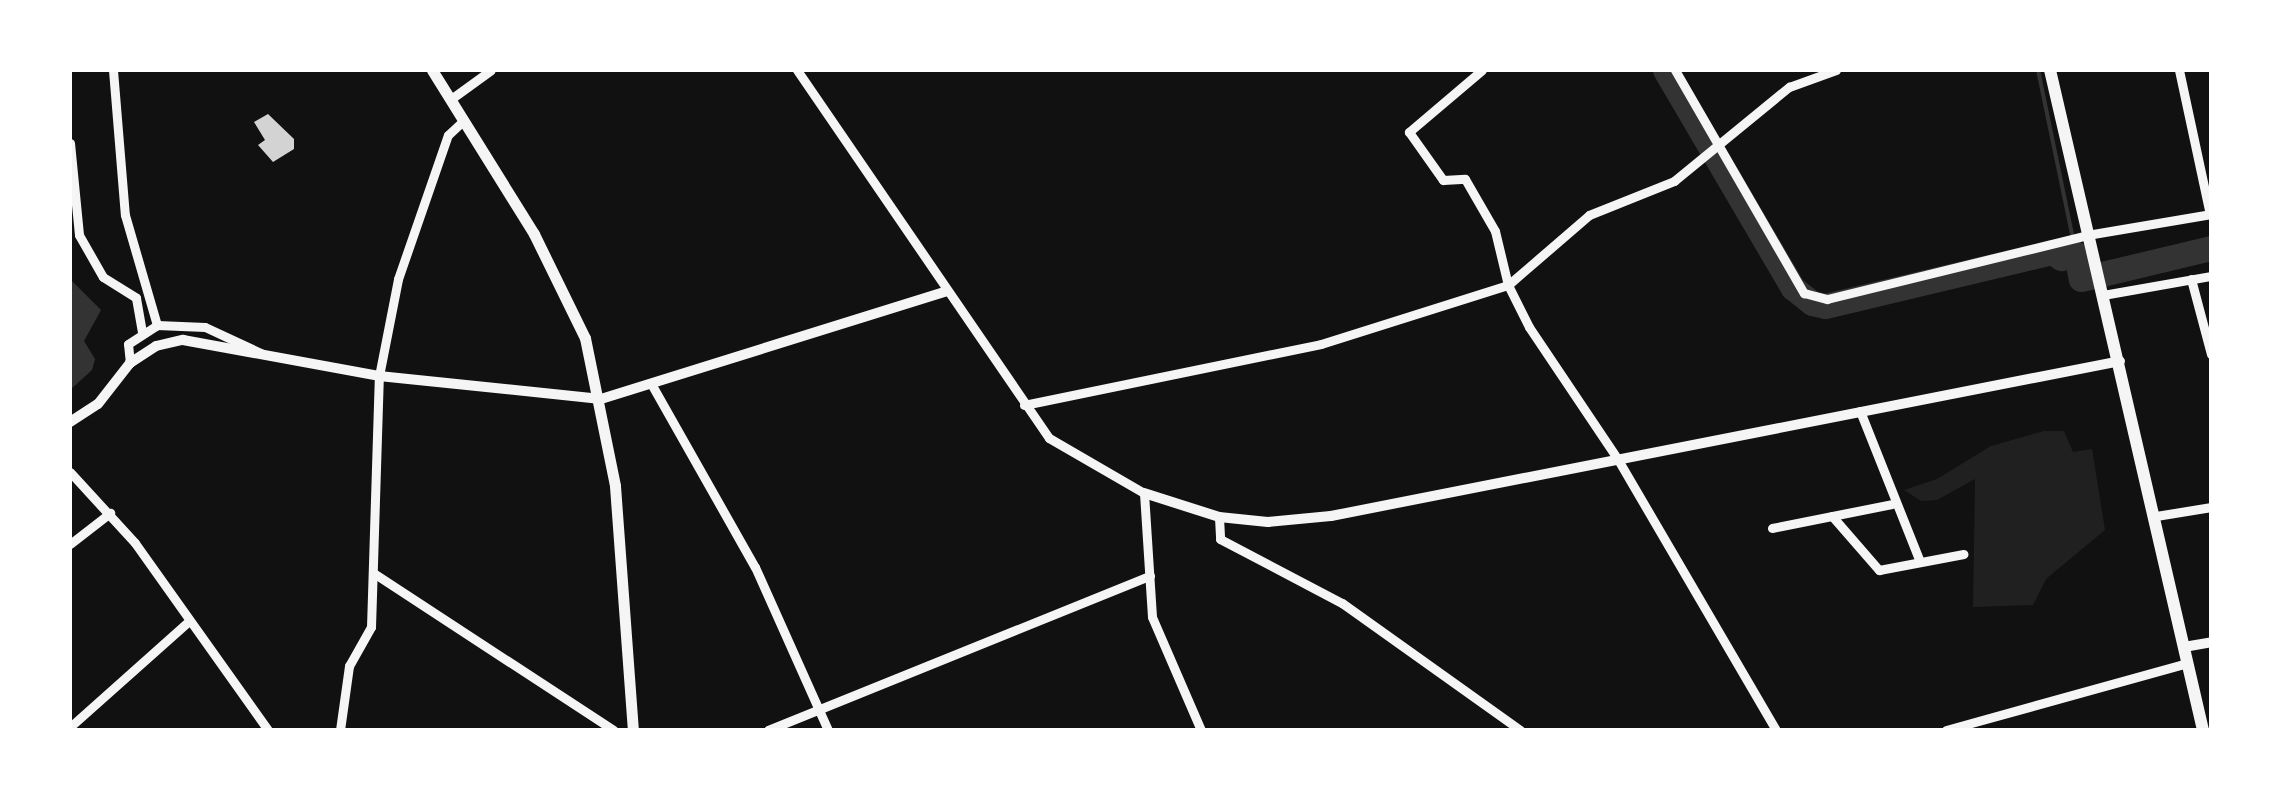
<!DOCTYPE html>
<html>
<head>
<meta charset="utf-8">
<style>
  body { margin:0 }
  #map { position:relative; width:2281px; height:800px; overflow:hidden; background:#111; font-family:Rubik,sans-serif }
  div>[style] { position:absolute }
  .green>* { inset:0; background:#202020 }
  .water>* { inset:0; background:#333 }
  .stream>* { height:4px; margin:-2px; padding:0 2px; transform-origin:2px; border-radius:2px; background:#333 }
  .river>* { height:25px; margin:-12.5px; padding:0 12.5px; transform-origin:12.5px; border-radius:12.5px; background:#333 }
  .building>* { inset:0; background:#d3d3d3 }
  .minor>* { height:9px; margin:-4.5px; padding:0 4.5px; transform-origin:4.5px; border-radius:4.5px; background:#f5f5f5 }
  .tertiary>* { height:10px; margin:-5px; padding:0 5px; transform-origin:5px; border-radius:5px; background:#f5f5f5 }
  .secondary>* { height:11px; margin:-5.5px; padding:0 5.5px; transform-origin:5.5px; border-radius:5.5px; background:#f5f5f5 }
  .primary>* { height:12px; margin:-6px; padding:0 6px; transform-origin:6px; border-radius:6px; background:#f5f5f5 }
  span { translate:-50% -50%; white-space:nowrap; text-align:center; line-height:1.15; -webkit-text-stroke:10px #fff; paint-order:stroke }
  .frame { position:absolute; inset:0; border:72px solid #fff; pointer-events:none }
</style>
</head>
<body>
<div id="map">
  <div class="green">
    <div style="clip-path:polygon(2044px 431px,2064px 431px,2073px 452px,2092px 449px,2105px 530px,2046px 579px,2033px 605px,1973px 607px,1975px 479px,1937px 500px,1921px 501px,1904px 490px,1937px 479px,1991px 446px)"></div>
  </div>
  <div class="water">
    <div style="clip-path:polygon(70px 279px,101px 310px,84px 341px,95px 359px,92px 370px,70px 390px)"></div>
  </div>
  <div class="stream">
    <div style="left:2038px;top:70px;width:188px;rotate:78.3deg"></div>
  </div>
  <div class="river">
    <div style="left:1665px;top:70px;width:253px;rotate:59.6deg"></div>
    <div style="left:1793px;top:288px;width:24px;rotate:38deg"></div>
    <div style="left:1812px;top:303px;width:13px;rotate:13deg"></div>
    <div style="left:1825px;top:306px;width:233px;rotate:-13.4deg"></div>
    <div style="left:2052px;top:252px;width:11px;rotate:34deg"></div>
    <div style="left:2061px;top:258px;width:16px;rotate:-15deg"></div>
    <div style="left:2076px;top:254px;width:25px;rotate:79deg"></div>
    <div style="left:2081px;top:279px;width:134px;rotate:-13.4deg"></div>
  </div>
  <div class="building">
    <div style="clip-path:polygon(268px 114px,294px 139px,294px 149px,273px 162px,258px 145px,265px 140px,254px 122px)"></div>
  </div>
  <div class="minor">
    <div style="left:113px;top:70px;width:145px;rotate:85.3deg"></div>
    <div style="left:125px;top:215px;width:115px;rotate:73.8deg"></div>
    <div style="left:797px;top:70px;width:446px;rotate:55.6deg"></div>
    <div style="left:1049px;top:438px;width:110px;rotate:30.1deg"></div>
    <div style="left:1144px;top:493px;width:124px;rotate:86.3deg"></div>
    <div style="left:1152px;top:617px;width:123px;rotate:66.6deg"></div>
    <div style="left:1482px;top:70px;width:96px;rotate:139.7deg"></div>
    <div style="left:1409px;top:132px;width:59px;rotate:54.7deg"></div>
    <div style="left:1443px;top:180px;width:22px;rotate:-3deg"></div>
    <div style="left:1465px;top:179px;width:60px;rotate:60deg"></div>
    <div style="left:1495px;top:231px;width:56px;rotate:76.5deg"></div>
    <div style="left:1508px;top:285px;width:47px;rotate:63.4deg"></div>
    <div style="left:1529px;top:327px;width:158px;rotate:56.1deg"></div>
    <div style="left:1617px;top:458px;width:315px;rotate:59.7deg"></div>
    <div style="left:1675px;top:70px;width:258px;rotate:60deg"></div>
    <div style="left:1804px;top:293px;width:24px;rotate:15deg"></div>
    <div style="left:1827px;top:299px;width:268px;rotate:-13.8deg"></div>
    <div style="left:2087px;top:235px;width:126px;rotate:-9.6deg"></div>
    <div style="left:2179px;top:70px;width:147px;rotate:77.9deg"></div>
    <div style="left:451px;top:99px;width:49px;rotate:-35.9deg"></div>
    <div style="left:70px;top:143px;width:92px;rotate:84.4deg"></div>
    <div style="left:79px;top:235px;width:48px;rotate:60.3deg"></div>
    <div style="left:103px;top:277px;width:39px;rotate:32deg"></div>
    <div style="left:136px;top:298px;width:34px;rotate:80deg"></div>
    <div style="left:2191px;top:279px;width:78px;rotate:75.1deg"></div>
    <div style="left:2103px;top:295px;width:110px;rotate:-10deg"></div>
    <div style="left:130px;top:363px;width:19px;rotate:-96deg"></div>
    <div style="left:128px;top:344px;width:35px;rotate:-33deg"></div>
    <div style="left:157px;top:325px;width:48px;rotate:2.4deg"></div>
    <div style="left:205px;top:327px;width:64px;rotate:25deg"></div>
    <div style="left:653px;top:387px;width:207px;rotate:60.5deg"></div>
    <div style="left:755px;top:567px;width:179px;rotate:65.9deg"></div>
    <div style="left:1024px;top:405px;width:303px;rotate:-11.6deg"></div>
    <div style="left:1321px;top:344px;width:196px;rotate:-17.5deg"></div>
    <div style="left:1508px;top:285px;width:107px;rotate:-40.8deg"></div>
    <div style="left:1589px;top:215px;width:92px;rotate:-21.8deg"></div>
    <div style="left:1674px;top:181px;width:149px;rotate:-39.3deg"></div>
    <div style="left:1789px;top:87px;width:50px;rotate:-19.9deg"></div>
    <div style="left:1860px;top:411px;width:159px;rotate:68.3deg"></div>
    <div style="left:70px;top:472px;width:96px;rotate:47.5deg"></div>
    <div style="left:135px;top:543px;width:229px;rotate:54.6deg"></div>
    <div style="left:1832px;top:516px;width:72px;rotate:49deg"></div>
    <div style="left:1879px;top:570px;width:86px;rotate:-10.7deg"></div>
    <div style="left:2156px;top:516px;width:56px;rotate:-9.3deg"></div>
    <div style="left:1219px;top:517px;width:22px;rotate:87deg"></div>
    <div style="left:1220px;top:539px;width:138px;rotate:27.7deg"></div>
    <div style="left:1342px;top:603px;width:219px;rotate:35.5deg"></div>
    <div style="left:1772px;top:528px;width:122px;rotate:-11.3deg"></div>
    <div style="left:70px;top:544px;width:51px;rotate:-37.8deg"></div>
    <div style="left:375px;top:574px;width:285px;rotate:33.2deg"></div>
    <div style="left:70px;top:727px;width:158px;rotate:-41.7deg"></div>
    <div style="left:340px;top:730px;width:65px;rotate:-82deg"></div>
    <div style="left:349px;top:666px;width:45px;rotate:-60.6deg"></div>
    <div style="left:371px;top:627px;width:251px;rotate:-88.2deg"></div>
    <div style="left:379px;top:376px;width:99px;rotate:-78.9deg"></div>
    <div style="left:398px;top:279px;width:152px;rotate:-70.9deg"></div>
    <div style="left:448px;top:135px;width:22px;rotate:-43deg"></div>
    <div style="left:768px;top:730px;width:412px;rotate:-22deg"></div>
    <div style="left:1946px;top:730px;width:251px;rotate:-15.5deg"></div>
  </div>
  <div class="tertiary">
    <div style="left:70px;top:422px;width:33px;rotate:-33deg"></div>
    <div style="left:98px;top:404px;width:52px;rotate:-52deg"></div>
    <div style="left:130px;top:363px;width:31px;rotate:-33deg"></div>
    <div style="left:156px;top:346px;width:28px;rotate:-13deg"></div>
    <div style="left:183px;top:340px;width:199px;rotate:10.4deg"></div>
    <div style="left:379px;top:376px;width:223px;rotate:5.9deg"></div>
    <div style="left:601px;top:399px;width:362px;rotate:-17.3deg"></div>
    <div style="left:1144px;top:493px;width:79px;rotate:17.7deg"></div>
    <div style="left:1219px;top:517px;width:49px;rotate:5.8deg"></div>
    <div style="left:1268px;top:522px;width:63px;rotate:-5.4deg"></div>
    <div style="left:1331px;top:516px;width:804px;rotate:-11.11deg"></div>
    <div style="left:2184px;top:647px;width:27px;rotate:-10deg"></div>
  </div>
  <div class="secondary">
    <div style="left:432px;top:70px;width:193px;rotate:58.1deg"></div>
    <div style="left:534px;top:234px;width:116px;rotate:63.9deg"></div>
    <div style="left:585px;top:338px;width:151px;rotate:78.5deg"></div>
    <div style="left:615px;top:486px;width:245px;rotate:85.8deg"></div>
  </div>
  <div class="primary">
    <div style="left:2050px;top:70px;width:678px;rotate:76.95deg"></div>
  </div>
  <div class="frame"></div>
</div>
</body>
</html>
